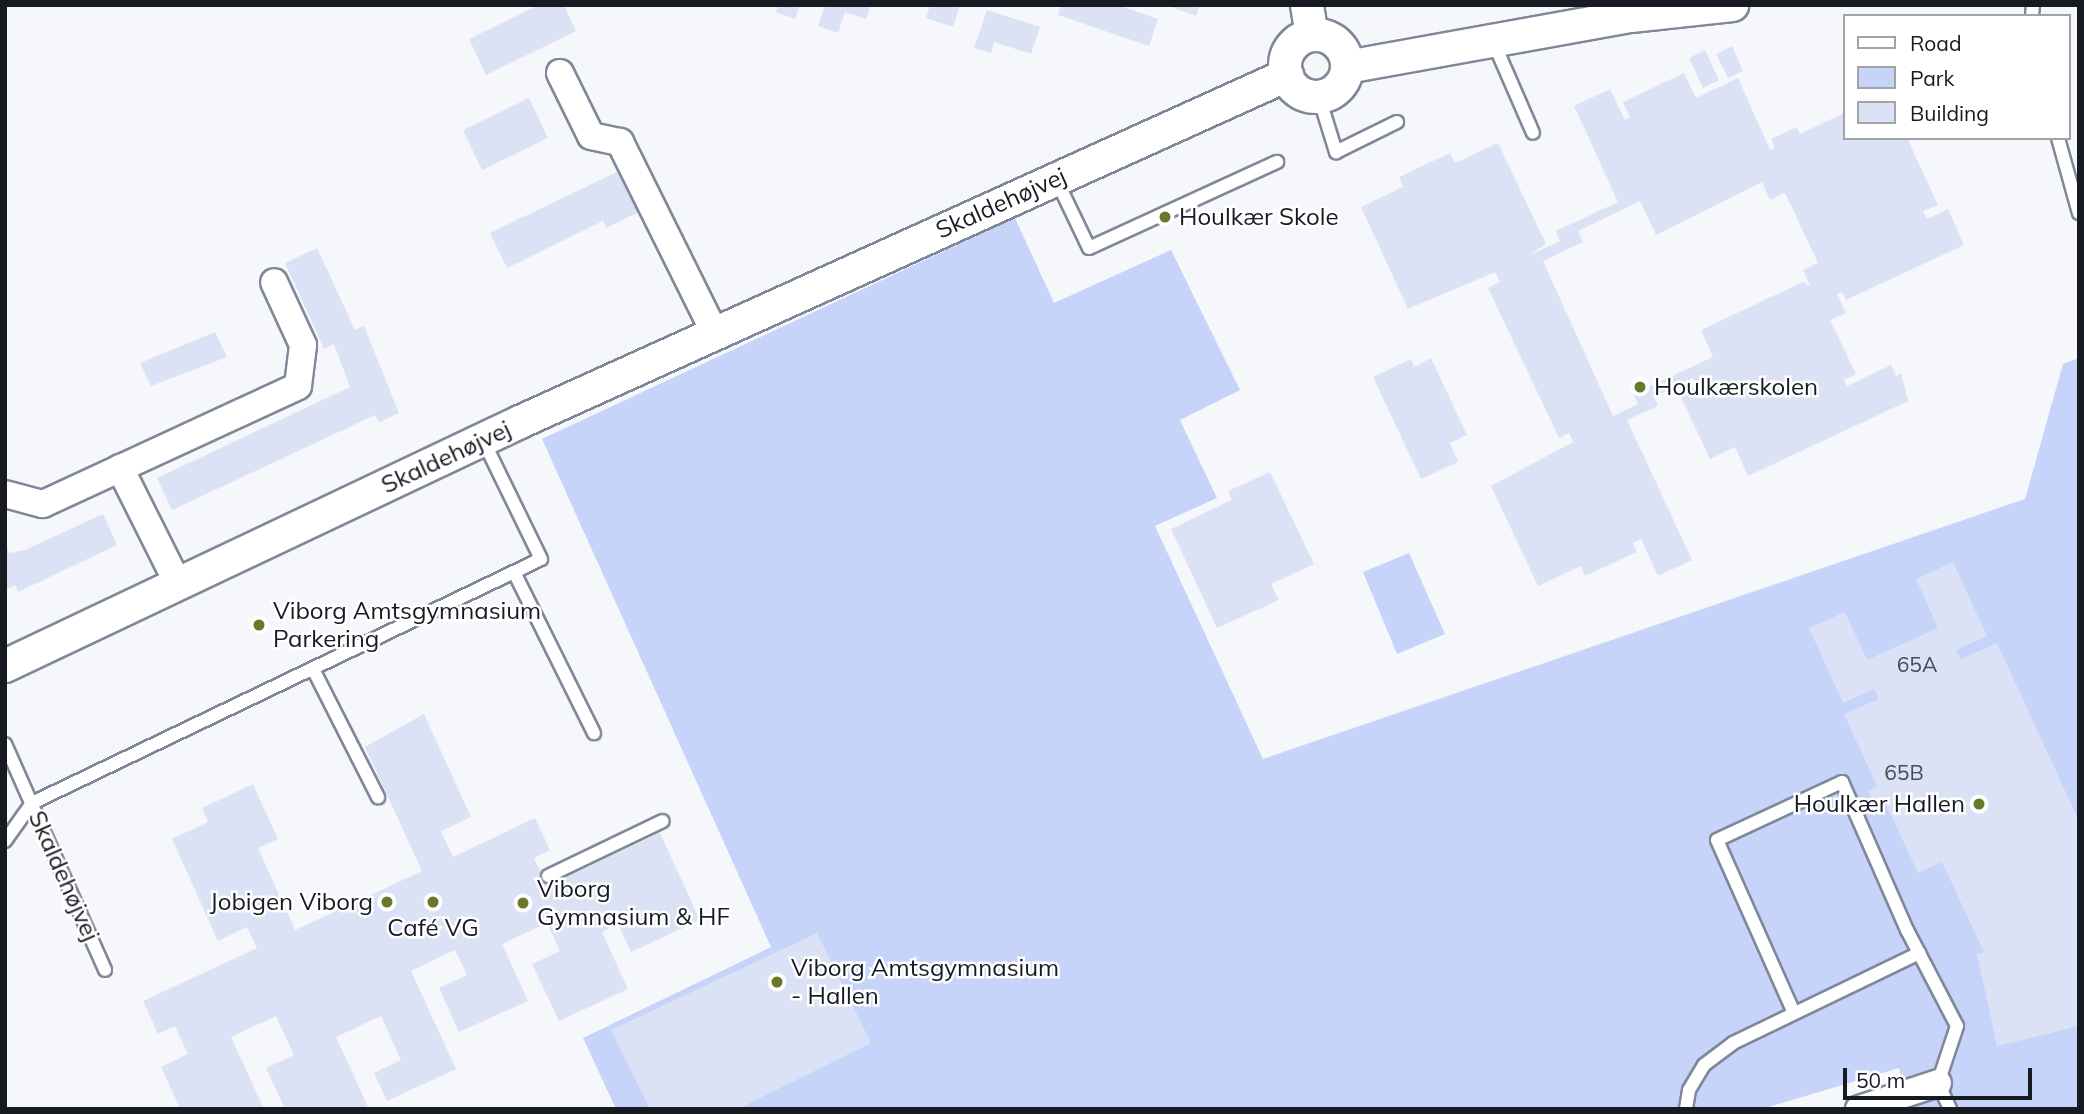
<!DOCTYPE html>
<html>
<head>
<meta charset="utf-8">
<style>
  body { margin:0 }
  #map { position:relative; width:2084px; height:1114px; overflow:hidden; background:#f6f7fb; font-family:Mulish,sans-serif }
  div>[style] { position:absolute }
  .green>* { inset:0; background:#c6d4fa }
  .building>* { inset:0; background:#dbe2f6 }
  .roads { filter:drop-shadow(2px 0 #808799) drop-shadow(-2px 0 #808799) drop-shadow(0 2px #808799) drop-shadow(0 -2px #808799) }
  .service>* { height:12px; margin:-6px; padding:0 6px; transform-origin:6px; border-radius:6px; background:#fff }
  .minor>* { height:26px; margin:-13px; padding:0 13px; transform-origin:13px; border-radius:13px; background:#fff }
  .tertiary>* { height:32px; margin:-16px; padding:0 16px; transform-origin:16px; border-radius:16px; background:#fff }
  .tertiary>.ring { margin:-16px; padding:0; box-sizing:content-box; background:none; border:32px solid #fff; border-radius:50% }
  .dots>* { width:19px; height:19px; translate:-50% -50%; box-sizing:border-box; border:4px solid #fff; border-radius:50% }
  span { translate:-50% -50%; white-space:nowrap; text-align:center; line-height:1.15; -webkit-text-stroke:5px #fff; paint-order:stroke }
  .number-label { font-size:21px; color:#484c56 }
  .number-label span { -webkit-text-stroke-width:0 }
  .street-label { font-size:24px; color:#171a21 }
  .poi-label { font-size:24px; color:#171a21 }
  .left { translate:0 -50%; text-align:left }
  .right { translate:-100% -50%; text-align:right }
  .frame { position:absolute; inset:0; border:7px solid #171a21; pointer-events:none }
  .legend { position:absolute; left:1843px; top:14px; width:228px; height:126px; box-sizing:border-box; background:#fff; border:2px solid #a2a3a6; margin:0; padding:9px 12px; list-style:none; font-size:21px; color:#171a21 }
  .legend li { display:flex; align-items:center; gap:14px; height:35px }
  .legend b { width:35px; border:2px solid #a2a3a6 }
  .scale { position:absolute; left:1843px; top:1068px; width:189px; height:32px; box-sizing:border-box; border:4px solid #171a21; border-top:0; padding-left:9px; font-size:21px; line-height:24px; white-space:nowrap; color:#171a21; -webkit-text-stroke:5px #fff; paint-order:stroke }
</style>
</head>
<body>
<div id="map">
  <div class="green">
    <div style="clip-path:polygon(1015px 218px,1054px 303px,1171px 250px,1240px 390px,1180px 420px,1217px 498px,1155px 526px,1263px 759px,2025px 499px,2063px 364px,2079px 358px,2079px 1109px,1909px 1109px,1899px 1068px,1762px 1109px,616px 1109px,583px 1038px,771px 947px,542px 439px)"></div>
    <div style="clip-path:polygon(1409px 553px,1445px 634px,1397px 654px,1363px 572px)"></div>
  </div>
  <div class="building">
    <div style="clip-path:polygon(539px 5px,564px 5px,576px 31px,486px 75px,469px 39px)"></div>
    <div style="clip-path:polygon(778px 5px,800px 5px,795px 19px,776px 12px)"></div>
    <div style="clip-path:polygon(825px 5px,871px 5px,866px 19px,845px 12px,838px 33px,818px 26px)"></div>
    <div style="clip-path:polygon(930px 5px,960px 5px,953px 27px,926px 18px)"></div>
    <div style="clip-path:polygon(1061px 5px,1118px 5px,1158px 19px,1149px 46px,1058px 15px)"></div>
    <div style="clip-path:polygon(1166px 5px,1200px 5px,1196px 16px)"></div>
    <div style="clip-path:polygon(987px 10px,1040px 27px,1031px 54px,994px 42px,991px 53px,974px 48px)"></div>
    <div style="clip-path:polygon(1732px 46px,1743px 71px,1728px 78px,1716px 54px)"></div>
    <div style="clip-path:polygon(1705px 50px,1719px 80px,1703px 88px,1689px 58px)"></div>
    <div style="clip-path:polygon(evenodd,1684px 73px,1696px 98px,1738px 78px,1770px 150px,1775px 148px,1771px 139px,1797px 127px,1800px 134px,1844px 113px,1844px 138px,1907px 138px,1938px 205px,1923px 211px,1927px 219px,1948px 209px,1964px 245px,1846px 300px,1842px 292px,1837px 294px,1846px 313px,1830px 320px,1856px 374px,1844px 380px,1847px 386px,1891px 365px,1896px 376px,1901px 373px,1908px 401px,1748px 476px,1735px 447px,1710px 459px,1679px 393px,1696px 385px,1693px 378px,1654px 397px,1658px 406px,1627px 420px,1692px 560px,1658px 576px,1641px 539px,1633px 543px,1637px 552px,1585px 576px,1581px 566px,1538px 586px,1491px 486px,1573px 442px,1569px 433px,1559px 438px,1488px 288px,1500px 282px,1495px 272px,1408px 309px,1361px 207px,1403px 187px,1399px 177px,1450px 153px,1455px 163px,1498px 143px,1546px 244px,1528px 256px,1560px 241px,1556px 231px,1618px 202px,1574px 106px,1610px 89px,1625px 120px,1630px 117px,1623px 102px,1684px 73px,1762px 182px,1770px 200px,1785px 193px,1818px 263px,1803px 270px,1810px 286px,1803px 282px,1701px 330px,1713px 357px,1633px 394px,1638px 404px,1613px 416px,1543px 261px,1583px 242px,1578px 231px,1640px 201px,1656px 235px,1762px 182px)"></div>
    <div style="clip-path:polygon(529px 98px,548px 138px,482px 170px,463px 130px)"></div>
    <div style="clip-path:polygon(619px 171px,639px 212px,606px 228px,603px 221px,507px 268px,490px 233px)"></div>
    <div style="clip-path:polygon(317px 248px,355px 330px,364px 326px,399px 413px,379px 422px,375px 415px,172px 510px,157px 478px,350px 387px,334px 344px,324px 349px,285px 263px)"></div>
    <div style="clip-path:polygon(215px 332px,227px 357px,151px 386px,140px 363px)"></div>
    <div style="clip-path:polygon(1431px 358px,1467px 435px,1450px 443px,1458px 462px,1421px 479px,1373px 377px,1411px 359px,1414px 367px)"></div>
    <div style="clip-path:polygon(1270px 472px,1314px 564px,1271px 584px,1279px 600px,1217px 628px,1171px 529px,1232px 500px,1228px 491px)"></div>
    <div style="clip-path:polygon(103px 514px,117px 545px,18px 592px,15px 585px,5px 590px,5px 545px,9px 553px,25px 550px)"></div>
    <div style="clip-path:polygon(1953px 562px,1987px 636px,1956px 650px,1961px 659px,1997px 643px,2079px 821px,2079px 1026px,1997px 1046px,1977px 954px,1984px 952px,1942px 862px,1918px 873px,1885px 802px,1875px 807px,1868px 791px,1877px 786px,1844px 714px,1879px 699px,1874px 689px,1843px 703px,1809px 628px,1845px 612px,1867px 660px,1938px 628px,1916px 579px)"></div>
    <div style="clip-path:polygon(424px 714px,471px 817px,441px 831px,453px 857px,535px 818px,550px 850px,534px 858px,547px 886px,660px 833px,700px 920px,631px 952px,618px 924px,602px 932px,628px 989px,559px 1021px,532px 964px,560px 951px,547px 923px,502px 944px,528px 1001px,459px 1032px,439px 988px,467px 975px,455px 950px,411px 971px,456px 1069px,387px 1101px,374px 1073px,401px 1060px,381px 1016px,336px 1037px,369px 1109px,285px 1109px,266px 1068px,294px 1055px,276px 1016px,231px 1037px,264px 1109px,180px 1109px,161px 1067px,188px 1054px,175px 1026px,158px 1034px,143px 1001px,257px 948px,247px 927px,218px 941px,172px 839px,208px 822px,202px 808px,253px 784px,278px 839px,258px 848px,295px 930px,422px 871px,365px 747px)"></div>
    <div style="clip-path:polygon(817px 933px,871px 1043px,738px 1109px,650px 1109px,611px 1030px)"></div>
  </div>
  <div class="roads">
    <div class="service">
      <div style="left:2032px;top:16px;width:11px;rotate:-85deg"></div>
      <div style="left:1493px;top:41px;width:100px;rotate:66.5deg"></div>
      <div style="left:1319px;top:97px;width:58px;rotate:72.8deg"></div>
      <div style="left:1336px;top:152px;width:68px;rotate:-26.2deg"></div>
      <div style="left:2058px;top:138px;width:78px;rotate:74.4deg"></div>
      <div style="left:1056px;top:179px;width:76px;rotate:64.4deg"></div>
      <div style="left:1089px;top:248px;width:207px;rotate:-24.6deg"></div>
      <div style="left:514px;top:572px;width:180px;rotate:63.6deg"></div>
      <div style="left:313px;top:669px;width:144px;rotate:63.1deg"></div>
      <div style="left:5px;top:744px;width:247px;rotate:66.1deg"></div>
      <div style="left:5px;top:841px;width:47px;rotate:-54.6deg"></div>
      <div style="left:32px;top:803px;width:564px;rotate:-25.61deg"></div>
      <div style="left:541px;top:559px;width:132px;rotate:-116deg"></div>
      <div style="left:548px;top:876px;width:127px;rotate:-25.6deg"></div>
      <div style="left:1794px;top:1013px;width:189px;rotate:-114deg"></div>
      <div style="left:1717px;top:840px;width:138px;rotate:-24.9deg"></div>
      <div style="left:1842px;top:782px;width:162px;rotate:66.3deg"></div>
      <div style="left:1907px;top:930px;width:108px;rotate:62.5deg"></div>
      <div style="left:1957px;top:1026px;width:60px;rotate:108.4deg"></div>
      <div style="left:1938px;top:1083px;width:29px;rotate:65deg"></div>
      <div style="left:1686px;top:1109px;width:19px;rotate:-81deg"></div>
      <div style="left:1689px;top:1090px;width:29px;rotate:-59deg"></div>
      <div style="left:1704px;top:1065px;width:36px;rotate:-37deg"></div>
      <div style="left:1733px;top:1043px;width:207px;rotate:-25.8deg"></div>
    </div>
    <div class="minor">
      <div style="left:560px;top:73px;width:70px;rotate:63.8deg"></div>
      <div style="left:591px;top:136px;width:30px;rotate:12deg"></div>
      <div style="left:620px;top:142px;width:213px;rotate:63.6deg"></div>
      <div style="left:120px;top:468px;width:130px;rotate:63.4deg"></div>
      <div style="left:5px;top:494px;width:39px;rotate:15deg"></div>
      <div style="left:43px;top:504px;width:281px;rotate:-24.8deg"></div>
      <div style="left:298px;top:386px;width:41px;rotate:-83deg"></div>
      <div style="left:303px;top:345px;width:69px;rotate:-114.7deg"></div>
      <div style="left:1859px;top:1109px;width:83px;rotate:-18.2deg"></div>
    </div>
    <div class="tertiary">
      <div style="left:1307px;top:5px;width:30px;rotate:81deg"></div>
      <div class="ring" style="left:1285px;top:35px;width:30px;height:30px"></div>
      <div style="left:1347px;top:67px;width:289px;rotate:-10.2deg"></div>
      <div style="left:1631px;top:16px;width:102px;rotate:-6.2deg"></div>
      <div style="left:5px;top:666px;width:570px;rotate:-25.35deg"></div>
      <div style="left:520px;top:422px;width:842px;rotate:-24.34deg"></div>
    </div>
  </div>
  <div class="dots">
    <div style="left:1165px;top:217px;background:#6a7927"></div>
    <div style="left:1640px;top:387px;background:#6a7927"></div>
    <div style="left:259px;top:625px;background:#6a7927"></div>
    <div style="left:1979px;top:804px;background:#6a7927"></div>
    <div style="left:387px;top:902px;background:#6a7927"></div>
    <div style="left:433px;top:902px;background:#6a7927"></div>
    <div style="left:523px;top:903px;background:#6a7927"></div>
    <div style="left:777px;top:982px;background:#6a7927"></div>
  </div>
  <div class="number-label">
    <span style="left:1917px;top:664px">65A</span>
    <span style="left:1904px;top:772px">65B</span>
  </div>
  <div class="street-label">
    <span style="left:1001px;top:203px;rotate:-24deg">Skaldehøjvej</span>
    <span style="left:446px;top:457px;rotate:-25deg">Skaldehøjvej</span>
    <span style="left:64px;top:876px;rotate:66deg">Skaldehøjvej</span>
  </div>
  <div class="poi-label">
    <span class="left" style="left:1179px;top:217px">Houlkær Skole</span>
    <span class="left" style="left:1654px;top:387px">Houlkærskolen</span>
    <span class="left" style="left:273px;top:625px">Viborg Amtsgymnasium<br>Parkering</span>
    <span class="right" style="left:1965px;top:804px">Houlkær Hallen</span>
    <span class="left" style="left:537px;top:903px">Viborg<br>Gymnasium &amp; HF</span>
    <span class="right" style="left:373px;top:902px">Jobigen Viborg</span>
    <span style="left:433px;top:928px">Café VG</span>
    <span class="left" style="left:791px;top:982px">Viborg Amtsgymnasium<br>- Hallen</span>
  </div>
  <div class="frame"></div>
  <ul class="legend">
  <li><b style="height:9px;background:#fff"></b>Road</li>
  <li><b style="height:19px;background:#c6d4fa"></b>Park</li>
  <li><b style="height:19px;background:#dbe2f6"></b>Building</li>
  </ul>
  <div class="scale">50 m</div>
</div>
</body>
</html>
